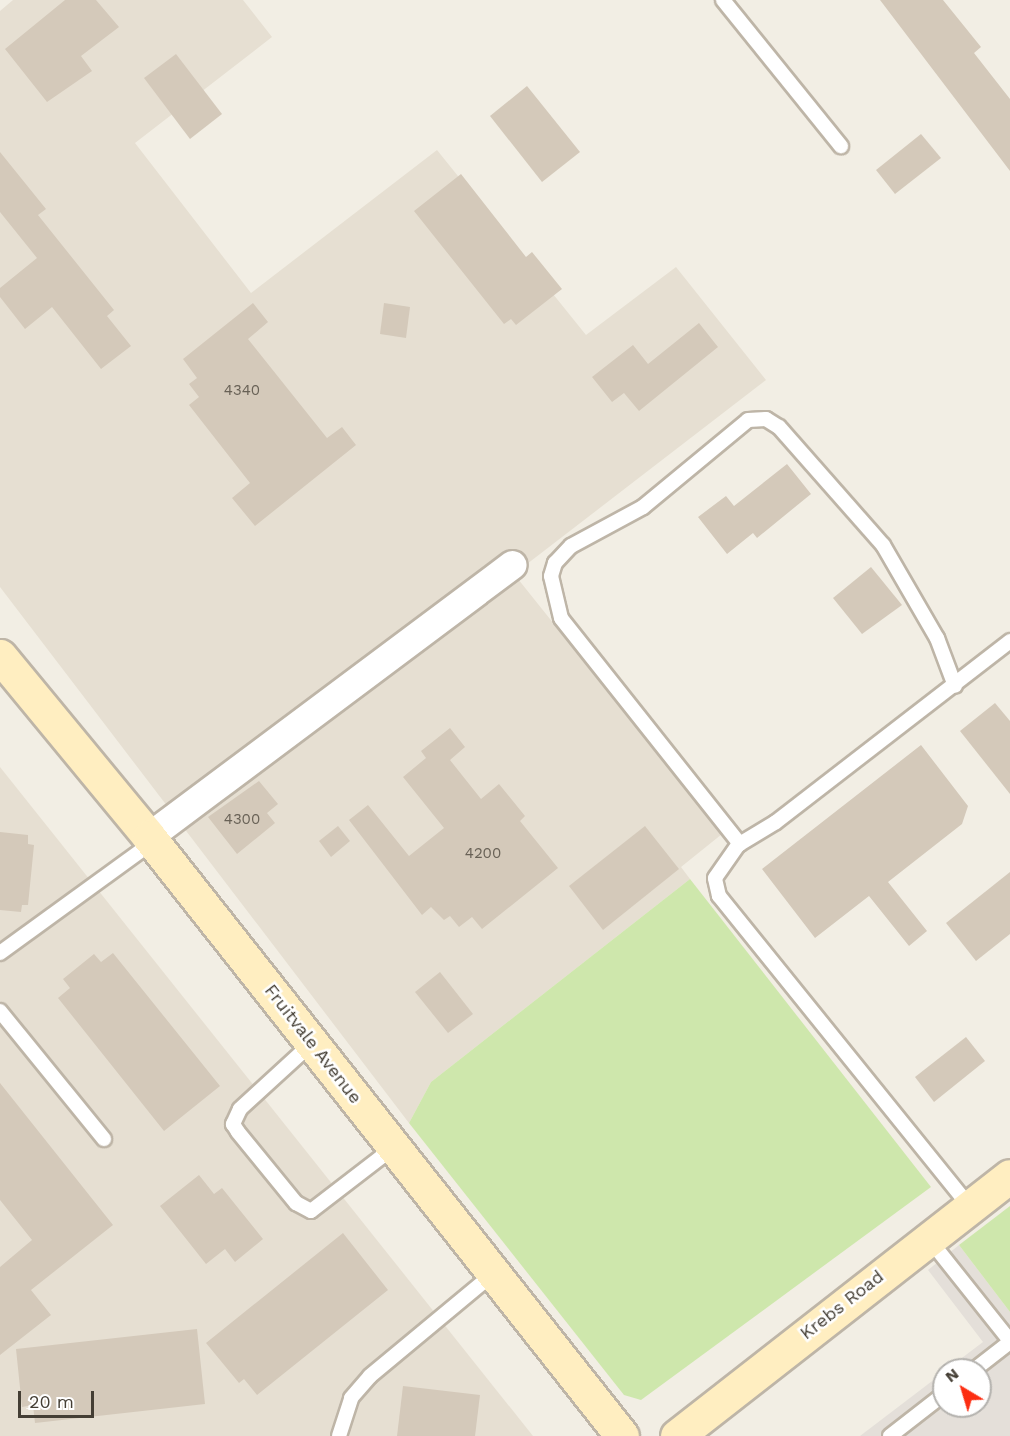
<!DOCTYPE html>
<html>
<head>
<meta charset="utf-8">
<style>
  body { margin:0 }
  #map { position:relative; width:1010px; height:1436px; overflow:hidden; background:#f2eee4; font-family:"Work Sans",sans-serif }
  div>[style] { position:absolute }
  .residential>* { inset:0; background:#e6dfd2 }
  .industrial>* { inset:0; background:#e4dfd9 }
  .green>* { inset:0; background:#cee7ac }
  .building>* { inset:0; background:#d4c9ba }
  .roads { filter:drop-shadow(2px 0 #beb5a7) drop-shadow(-2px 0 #beb5a7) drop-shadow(0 2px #beb5a7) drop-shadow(0 -2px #beb5a7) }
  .lane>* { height:14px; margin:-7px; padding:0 7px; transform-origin:7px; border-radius:7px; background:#fff }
  .street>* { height:28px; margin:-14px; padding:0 14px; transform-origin:14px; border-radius:14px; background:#fff }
  .secondary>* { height:33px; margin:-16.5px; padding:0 16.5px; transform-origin:16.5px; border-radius:16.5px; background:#ffeec1 }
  span { translate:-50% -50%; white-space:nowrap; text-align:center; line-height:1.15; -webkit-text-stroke:5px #fff; paint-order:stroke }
  .number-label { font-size:15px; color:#686156 }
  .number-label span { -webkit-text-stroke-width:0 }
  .street-label { font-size:18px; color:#443e34 }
  .north { position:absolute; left:932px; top:1358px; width:60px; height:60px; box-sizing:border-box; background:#fff; border:2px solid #b4b2ae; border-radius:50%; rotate:322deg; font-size:16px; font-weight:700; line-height:24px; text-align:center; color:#443e34 }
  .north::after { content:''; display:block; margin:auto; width:21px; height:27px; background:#fc2e12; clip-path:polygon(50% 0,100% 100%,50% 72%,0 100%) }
  .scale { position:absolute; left:18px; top:1391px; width:76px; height:27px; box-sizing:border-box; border:3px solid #443e34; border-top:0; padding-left:8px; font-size:18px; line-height:21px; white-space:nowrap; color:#443e34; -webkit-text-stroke:4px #fff; paint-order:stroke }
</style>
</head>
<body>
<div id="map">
  <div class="residential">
    <div style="clip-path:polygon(13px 0,243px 0,272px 37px,135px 143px,251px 293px,437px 150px,586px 335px,676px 267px,766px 380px,514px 574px,722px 834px,681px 867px,690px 879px,431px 1082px,409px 1123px,0 587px,0 11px)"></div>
    <div style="clip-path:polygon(0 767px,533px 1436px,0 1436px)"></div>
  </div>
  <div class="industrial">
    <div style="clip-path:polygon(959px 1245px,1010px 1312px,1010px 1436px,860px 1436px,944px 1372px,944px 1406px,980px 1406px,980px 1370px,946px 1370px,983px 1342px,928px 1270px)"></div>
  </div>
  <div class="green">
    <div style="clip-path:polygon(690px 879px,931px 1187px,641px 1400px,624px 1395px,409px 1123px,431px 1082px)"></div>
    <div style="clip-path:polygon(1010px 1206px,1010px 1312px,959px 1245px)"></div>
  </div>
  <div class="building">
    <div style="clip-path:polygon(65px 0,96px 0,119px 27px,81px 56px,92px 71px,47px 102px,5px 49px)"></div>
    <div style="clip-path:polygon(880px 0,943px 0,981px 47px,974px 53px,1010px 99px,1010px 171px)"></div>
    <div style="clip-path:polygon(176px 54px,222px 114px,190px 139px,144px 78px)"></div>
    <div style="clip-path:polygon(527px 86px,580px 152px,542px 182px,490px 116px)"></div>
    <div style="clip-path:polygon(921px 134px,941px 158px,895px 194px,876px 170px)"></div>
    <div style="clip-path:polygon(0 152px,46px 209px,38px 215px,114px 310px,107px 316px,131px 346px,101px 369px,52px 307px,25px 329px,0 297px,0 288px,37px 258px,0 212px)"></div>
    <div style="clip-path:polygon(461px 174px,526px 257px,532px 252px,562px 289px,516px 325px,511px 319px,504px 324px,414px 211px)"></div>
    <div style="clip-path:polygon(253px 303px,268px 322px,248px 339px,327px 438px,342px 427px,356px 445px,255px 526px,232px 498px,250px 483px,189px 405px,199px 397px,189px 384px,197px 378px,183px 359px)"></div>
    <div style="clip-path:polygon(384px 303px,410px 307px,406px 338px,380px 334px)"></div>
    <div style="clip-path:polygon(699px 323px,718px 347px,639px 411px,624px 393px,612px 402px,592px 377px,633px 345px,648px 364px)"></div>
    <div style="clip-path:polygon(787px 464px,811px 494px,757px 538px,753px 533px,727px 554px,698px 517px,726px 496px,734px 506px)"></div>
    <div style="clip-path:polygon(871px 567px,902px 605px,862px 634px,833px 598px)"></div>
    <div style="clip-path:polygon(995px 703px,1010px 721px,1010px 794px,960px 731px)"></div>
    <div style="clip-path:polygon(450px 728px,465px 747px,450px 760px,481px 799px,499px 784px,525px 816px,520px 821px,558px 868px,482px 929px,472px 917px,459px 927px,450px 916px,444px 920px,431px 907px,422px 915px,349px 820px,368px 805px,409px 856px,444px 828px,403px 777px,426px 758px,421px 751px)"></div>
    <div style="clip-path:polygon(921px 745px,968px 806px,962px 824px,888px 882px,927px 931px,909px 946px,869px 896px,815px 938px,762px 869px)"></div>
    <div style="clip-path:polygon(259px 781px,278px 804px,267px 813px,275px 823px,237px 854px,208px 817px)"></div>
    <div style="clip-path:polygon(338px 826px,350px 841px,331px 857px,319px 841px)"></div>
    <div style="clip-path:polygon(645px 826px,679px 869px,603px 930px,569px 886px)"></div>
    <div style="clip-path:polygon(0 832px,28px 835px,28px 844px,34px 845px,28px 905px,22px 905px,21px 912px,0 910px)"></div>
    <div style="clip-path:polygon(1010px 872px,1010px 934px,976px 961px,946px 923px)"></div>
    <div style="clip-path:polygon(113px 953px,220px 1086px,164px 1131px,58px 998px,70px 988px,63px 979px,94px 954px,101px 962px)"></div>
    <div style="clip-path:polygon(440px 972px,473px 1014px,448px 1033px,415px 992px)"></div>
    <div style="clip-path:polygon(966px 1037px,985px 1061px,934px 1102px,915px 1077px)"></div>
    <div style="clip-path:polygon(0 1083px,113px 1225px,31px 1290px,51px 1315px,0 1355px,0 1267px,32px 1240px,0 1200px)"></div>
    <div style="clip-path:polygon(199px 1175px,214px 1194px,222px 1188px,263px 1239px,235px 1262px,225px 1249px,206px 1264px,160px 1206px)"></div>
    <div style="clip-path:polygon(343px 1233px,388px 1290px,257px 1395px,244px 1379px,239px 1383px,206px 1343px)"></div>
    <div style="clip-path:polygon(197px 1329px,205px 1404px,35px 1423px,33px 1405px,22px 1407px,16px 1349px)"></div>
    <div style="clip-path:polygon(403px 1386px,480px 1395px,475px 1436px,397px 1436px)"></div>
  </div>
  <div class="roads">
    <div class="lane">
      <div style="left:723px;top:0;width:188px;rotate:51.1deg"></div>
      <div style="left:740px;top:844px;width:288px;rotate:-128.4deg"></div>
      <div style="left:561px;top:618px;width:43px;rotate:-103.4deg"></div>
      <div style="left:551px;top:576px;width:14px;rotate:-73deg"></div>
      <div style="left:555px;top:563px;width:23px;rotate:-47deg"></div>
      <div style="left:571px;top:546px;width:82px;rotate:-28.4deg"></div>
      <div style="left:643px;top:507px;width:136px;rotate:-39.6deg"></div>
      <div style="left:748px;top:420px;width:18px;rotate:-3deg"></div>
      <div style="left:766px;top:419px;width:15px;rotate:32deg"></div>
      <div style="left:779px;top:427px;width:157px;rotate:48.6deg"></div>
      <div style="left:883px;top:545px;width:108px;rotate:59.9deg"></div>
      <div style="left:937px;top:638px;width:51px;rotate:69.4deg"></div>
      <div style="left:0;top:953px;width:189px;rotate:-36deg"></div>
      <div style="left:0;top:1011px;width:165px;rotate:50.9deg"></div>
      <div style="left:312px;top:1043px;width:98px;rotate:137.5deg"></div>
      <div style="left:240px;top:1109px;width:17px;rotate:115deg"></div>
      <div style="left:233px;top:1124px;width:9px;rotate:58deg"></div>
      <div style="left:238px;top:1132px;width:92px;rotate:50.8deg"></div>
      <div style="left:296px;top:1203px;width:17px;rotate:28deg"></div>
      <div style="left:311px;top:1211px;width:105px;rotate:-37.6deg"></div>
      <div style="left:970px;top:1207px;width:400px;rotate:-128.9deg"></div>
      <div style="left:719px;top:896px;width:18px;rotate:-103deg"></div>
      <div style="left:715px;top:878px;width:40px;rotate:-55.1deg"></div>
      <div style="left:738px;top:845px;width:44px;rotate:-31.2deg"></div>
      <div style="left:776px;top:822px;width:296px;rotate:-37.7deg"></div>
      <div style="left:929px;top:1239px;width:130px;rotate:51.5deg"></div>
      <div style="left:974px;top:1370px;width:46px;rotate:-37.9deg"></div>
      <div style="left:339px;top:1436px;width:40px;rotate:-72deg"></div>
      <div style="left:351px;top:1398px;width:29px;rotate:-49deg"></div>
      <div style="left:370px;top:1376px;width:161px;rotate:-39.7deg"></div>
      <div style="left:890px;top:1436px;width:68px;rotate:-37.9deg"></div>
    </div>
    <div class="street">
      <div style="left:149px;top:837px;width:454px;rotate:-36.8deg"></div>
    </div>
    <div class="secondary">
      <div style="left:0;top:656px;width:234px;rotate:50.5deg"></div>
      <div style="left:149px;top:837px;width:763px;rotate:51.7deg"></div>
      <div style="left:677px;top:1436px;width:422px;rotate:-38deg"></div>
    </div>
  </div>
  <div class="number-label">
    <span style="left:242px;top:391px">4340</span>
    <span style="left:242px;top:820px">4300</span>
    <span style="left:483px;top:854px">4200</span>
  </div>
  <div class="street-label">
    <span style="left:313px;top:1044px;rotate:52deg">Fruitvale Avenue</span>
    <span style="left:842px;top:1305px;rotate:-38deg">Krebs Road</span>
  </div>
  <div class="north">N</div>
  <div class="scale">20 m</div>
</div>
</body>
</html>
